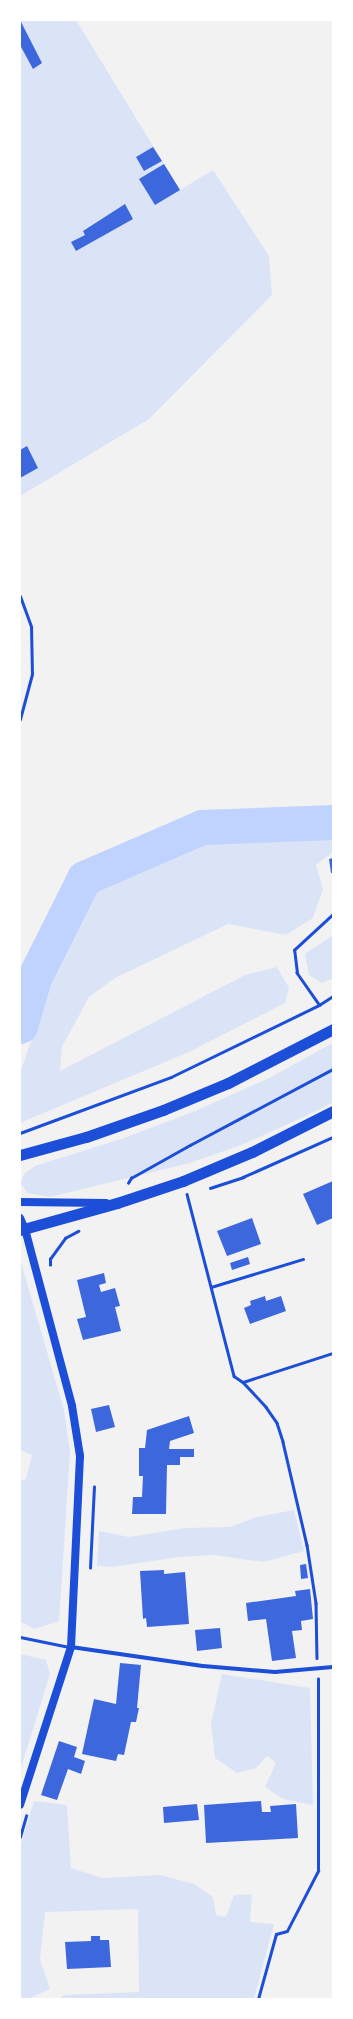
<!DOCTYPE html>
<html>
<head>
<meta charset="utf-8">
<style>
  body { margin:0 }
  #map { position:relative; width:353px; height:2019px; overflow:hidden; background:#f2f2f2; font-family:Raleway,sans-serif }
  div>[style] { position:absolute }
  .green>* { inset:0; background:#dbe4f7 }
  .river>* { height:35px; margin:-17.5px; padding:0 17.5px; transform-origin:17.5px; border-radius:17.5px; background:#bfd3fe }
  .building>* { inset:0; background:#3d67dc }
  .path>* { height:2.5px; margin:-1.25px; padding:0 1.25px; transform-origin:1.25px; border-radius:1.25px; background:#1d4ed8 }
  .service>* { height:3px; margin:-1.5px; padding:0 1.5px; transform-origin:1.5px; border-radius:1.5px; background:#1d4ed8 }
  .minor>* { height:4px; margin:-2px; padding:0 2px; transform-origin:2px; border-radius:2px; background:#1d4ed8 }
  .secondary>* { height:8px; margin:-4px; padding:0 4px; transform-origin:4px; border-radius:4px; background:#1d4ed8 }
  .trunk>* { height:11px; margin:-5.5px; padding:0 5.5px; transform-origin:5.5px; border-radius:5.5px; background:#1d4ed8 }
  span { translate:-50% -50%; white-space:nowrap; text-align:center; line-height:1.15; -webkit-text-stroke:4px #fff; paint-order:stroke }
  .frame { position:absolute; inset:0; border:21px solid #fff; pointer-events:none }
</style>
</head>
<body>
<div id="map">
  <div class="green">
    <div style="clip-path:polygon(20px 20px,76px 20px,180px 190px,213px 170px,269px 256px,272px 295px,149px 419px,20px 496px)"></div>
    <div style="clip-path:polygon(333px 833px,333px 852px,316px 865px,323px 889px,313px 918px,286px 935px,228px 924px,115px 978px,89px 997px,62px 1047px,60px 1071px,245px 975px,277px 967px,289px 988px,285px 1003px,189px 1052px,20px 1123px,20px 1073px,59px 961px,98px 890px,211px 838px)"></div>
    <div style="clip-path:polygon(333px 935px,333px 978px,322px 983px,309px 975px,305px 954px)"></div>
    <div style="clip-path:polygon(333px 1043px,333px 1102px,321px 1109px,244px 1144px,190px 1163px,50px 1197px,27px 1193px,21px 1183px,24px 1174px,35px 1166px,124px 1138px,195px 1111px,269px 1078px)"></div>
    <div style="clip-path:polygon(20px 1259px,64px 1410px,70px 1453px,59px 1621px,34px 1629px,20px 1621px,20px 1481px,26px 1479px,32px 1455px,20px 1450px)"></div>
    <div style="clip-path:polygon(294px 1510px,304px 1551px,264px 1562px,214px 1555px,179px 1557px,112px 1567px,97px 1566px,99px 1531px,129px 1537px,185px 1528px,230px 1527px,257px 1517px)"></div>
    <div style="clip-path:polygon(20px 1654px,46px 1660px,50px 1674px,20px 1771px)"></div>
    <div style="clip-path:polygon(222px 1674px,310px 1688px,313px 1805px,283px 1799px,265px 1787px,276px 1763px,267px 1756px,256px 1768px,237px 1773px,215px 1758px,211px 1723px)"></div>
    <div style="clip-path:polygon(34px 1801px,67px 1805px,71px 1868px,103px 1878px,160px 1875px,194px 1884px,213px 1897px,216px 1915px,226px 1917px,234px 1895px,252px 1894px,250px 1922px,274px 1924px,254px 1999px,59px 1999px,64px 1995px,139px 1992px,138px 1909px,45px 1912px,40px 1959px,50px 1989px,28px 1999px,20px 1999px,20px 1847px)"></div>
  </div>
  <div class="river">
    <div style="left:20px;top:1026px;width:50px;rotate:-73.7deg"></div>
    <div style="left:34px;top:978px;width:112px;rotate:-63.4deg"></div>
    <div style="left:84px;top:878px;width:129px;rotate:-23.4deg"></div>
    <div style="left:202px;top:827px;width:131px;rotate:-2.2deg"></div>
  </div>
  <div class="building">
    <div style="clip-path:polygon(20px 20px,42px 63px,33px 69px,20px 45px)"></div>
    <div style="clip-path:polygon(153px 147px,162px 161px,144px 171px,136px 157px)"></div>
    <div style="clip-path:polygon(164px 164px,180px 190px,155px 205px,139px 179px)"></div>
    <div style="clip-path:polygon(125px 204px,133px 219px,76px 251px,71px 242px,85px 235px,83px 231px)"></div>
    <div style="clip-path:polygon(27px 446px,38px 468px,20px 478px,20px 450px)"></div>
    <div style="clip-path:polygon(333px 858px,333px 873px,331px 873px,329px 859px)"></div>
    <div style="clip-path:polygon(333px 1181px,333px 1218px,317px 1225px,303px 1194px)"></div>
    <div style="clip-path:polygon(252px 1218px,261px 1244px,227px 1256px,217px 1231px)"></div>
    <div style="clip-path:polygon(248px 1257px,250px 1264px,232px 1270px,230px 1263px)"></div>
    <div style="clip-path:polygon(104px 1273px,106px 1283px,99px 1285px,101px 1292px,115px 1288px,120px 1306px,115px 1307px,121px 1331px,83px 1340px,77px 1319px,86px 1317px,77px 1280px)"></div>
    <div style="clip-path:polygon(265px 1296px,266px 1301px,281px 1296px,286px 1311px,250px 1324px,244px 1308px,251px 1305px,250px 1301px)"></div>
    <div style="clip-path:polygon(109px 1405px,115px 1427px,96px 1432px,91px 1409px)"></div>
    <div style="clip-path:polygon(189px 1416px,194px 1433px,170px 1441px,169px 1449px,194px 1449px,194px 1457px,180px 1457px,180px 1465px,167px 1465px,166px 1514px,132px 1514px,133px 1497px,142px 1497px,143px 1476px,139px 1476px,139px 1448px,145px 1448px,147px 1430px)"></div>
    <div style="clip-path:polygon(306px 1564px,308px 1578px,301px 1579px,300px 1565px)"></div>
    <div style="clip-path:polygon(164px 1570px,164px 1574px,185px 1572px,189px 1624px,147px 1627px,146px 1618px,143px 1619px,140px 1571px)"></div>
    <div style="clip-path:polygon(310px 1589px,313px 1619px,301px 1621px,302px 1630px,292px 1631px,296px 1658px,272px 1661px,266px 1619px,248px 1621px,246px 1603px,296px 1596px,295px 1591px)"></div>
    <div style="clip-path:polygon(220px 1628px,222px 1648px,197px 1651px,195px 1630px)"></div>
    <div style="clip-path:polygon(120px 1663px,141px 1665px,137px 1708px,139px 1708px,136px 1722px,131px 1722px,124px 1755px,118px 1754px,116px 1761px,82px 1754px,94px 1699px,116px 1704px)"></div>
    <div style="clip-path:polygon(59px 1741px,77px 1747px,74px 1757px,85px 1761px,81px 1774px,68px 1769px,57px 1800px,41px 1795px)"></div>
    <div style="clip-path:polygon(261px 1801px,262px 1812px,271px 1812px,270px 1806px,296px 1804px,298px 1838px,206px 1843px,204px 1805px)"></div>
    <div style="clip-path:polygon(197px 1804px,199px 1820px,164px 1823px,163px 1807px)"></div>
    <div style="clip-path:polygon(91px 1936px,100px 1936px,100px 1940px,109px 1940px,111px 1967px,67px 1969px,65px 1942px,91px 1941px)"></div>
  </div>
  <div class="path">
    <div style="left:319px;top:1005px;width:39px;rotate:-125deg"></div>
    <div style="left:297px;top:973px;width:23px;rotate:-97deg"></div>
    <div style="left:294px;top:950px;width:53px;rotate:-42.7deg"></div>
    <div style="left:20px;top:1133px;width:161px;rotate:-20.3deg"></div>
    <div style="left:171px;top:1077px;width:165px;rotate:-25.9deg"></div>
    <div style="left:319px;top:1005px;width:17px;rotate:-33deg"></div>
    <div style="left:128px;top:1183px;width:6px;rotate:-59deg"></div>
    <div style="left:131px;top:1178px;width:68px;rotate:-29.2deg"></div>
    <div style="left:190px;top:1145px;width:162px;rotate:-28deg"></div>
    <div style="left:210px;top:1188px;width:35px;rotate:-18deg"></div>
    <div style="left:243px;top:1177px;width:98px;rotate:-24deg"></div>
    <div style="left:187px;top:1194px;width:188px;rotate:75.5deg"></div>
    <div style="left:234px;top:1376px;width:11px;rotate:34deg"></div>
    <div style="left:243px;top:1382px;width:34px;rotate:47deg"></div>
    <div style="left:266px;top:1407px;width:19px;rotate:55deg"></div>
    <div style="left:277px;top:1423px;width:20px;rotate:72deg"></div>
    <div style="left:283px;top:1442px;width:106px;rotate:76.9deg"></div>
    <div style="left:307px;top:1545px;width:59px;rotate:81.2deg"></div>
    <div style="left:316px;top:1603px;width:55px;rotate:89deg"></div>
    <div style="left:50px;top:1265px;width:6px;rotate:-90deg"></div>
    <div style="left:50px;top:1259px;width:26px;rotate:-54deg"></div>
    <div style="left:65px;top:1238px;width:15px;rotate:-28deg"></div>
    <div style="left:211px;top:1287px;width:96px;rotate:-16.9deg"></div>
    <div style="left:243px;top:1382px;width:95px;rotate:-17.9deg"></div>
    <div style="left:90px;top:1568px;width:81px;rotate:-87.2deg"></div>
    <div style="left:20px;top:1837px;width:22px;rotate:-74deg"></div>
    <div style="left:258px;top:1999px;width:67px;rotate:-74.5deg"></div>
    <div style="left:276px;top:1934px;width:11px;rotate:-15deg"></div>
    <div style="left:287px;top:1931px;width:68px;rotate:-62.7deg"></div>
    <div style="left:318px;top:1871px;width:192px;rotate:-90deg"></div>
  </div>
  <div class="service">
    <div style="left:20px;top:596px;width:33px;rotate:70deg"></div>
    <div style="left:31px;top:627px;width:47px;rotate:88.8deg"></div>
    <div style="left:32px;top:674px;width:47px;rotate:104.9deg"></div>
    <div style="left:20px;top:1637px;width:50px;rotate:11.5deg"></div>
  </div>
  <div class="minor">
    <div style="left:71px;top:1647px;width:133px;rotate:8.2deg"></div>
    <div style="left:203px;top:1666px;width:72px;rotate:4.8deg"></div>
    <div style="left:275px;top:1672px;width:58px;rotate:-4.9deg"></div>
  </div>
  <div class="secondary">
    <div style="left:20px;top:1202px;width:86px;rotate:0.7deg"></div>
    <div style="left:20px;top:1218px;width:12px;rotate:66deg"></div>
    <div style="left:25px;top:1229px;width:183px;rotate:75.1deg"></div>
    <div style="left:72px;top:1406px;width:51px;rotate:80.9deg"></div>
    <div style="left:80px;top:1456px;width:191px;rotate:92.7deg"></div>
    <div style="left:71px;top:1647px;width:166px;rotate:107.9deg"></div>
  </div>
  <div class="trunk">
    <div style="left:20px;top:1155px;width:68px;rotate:-15.3deg"></div>
    <div style="left:86px;top:1137px;width:82px;rotate:-19.3deg"></div>
    <div style="left:163px;top:1110px;width:70px;rotate:-22.6deg"></div>
    <div style="left:228px;top:1083px;width:118px;rotate:-27.2deg"></div>
    <div style="left:20px;top:1230px;width:101px;rotate:-15.6deg"></div>
    <div style="left:117px;top:1203px;width:70px;rotate:-18.4deg"></div>
    <div style="left:183px;top:1181px;width:75px;rotate:-22.8deg"></div>
    <div style="left:252px;top:1152px;width:91px;rotate:-26.8deg"></div>
  </div>
  <div class="frame"></div>
</div>
</body>
</html>
